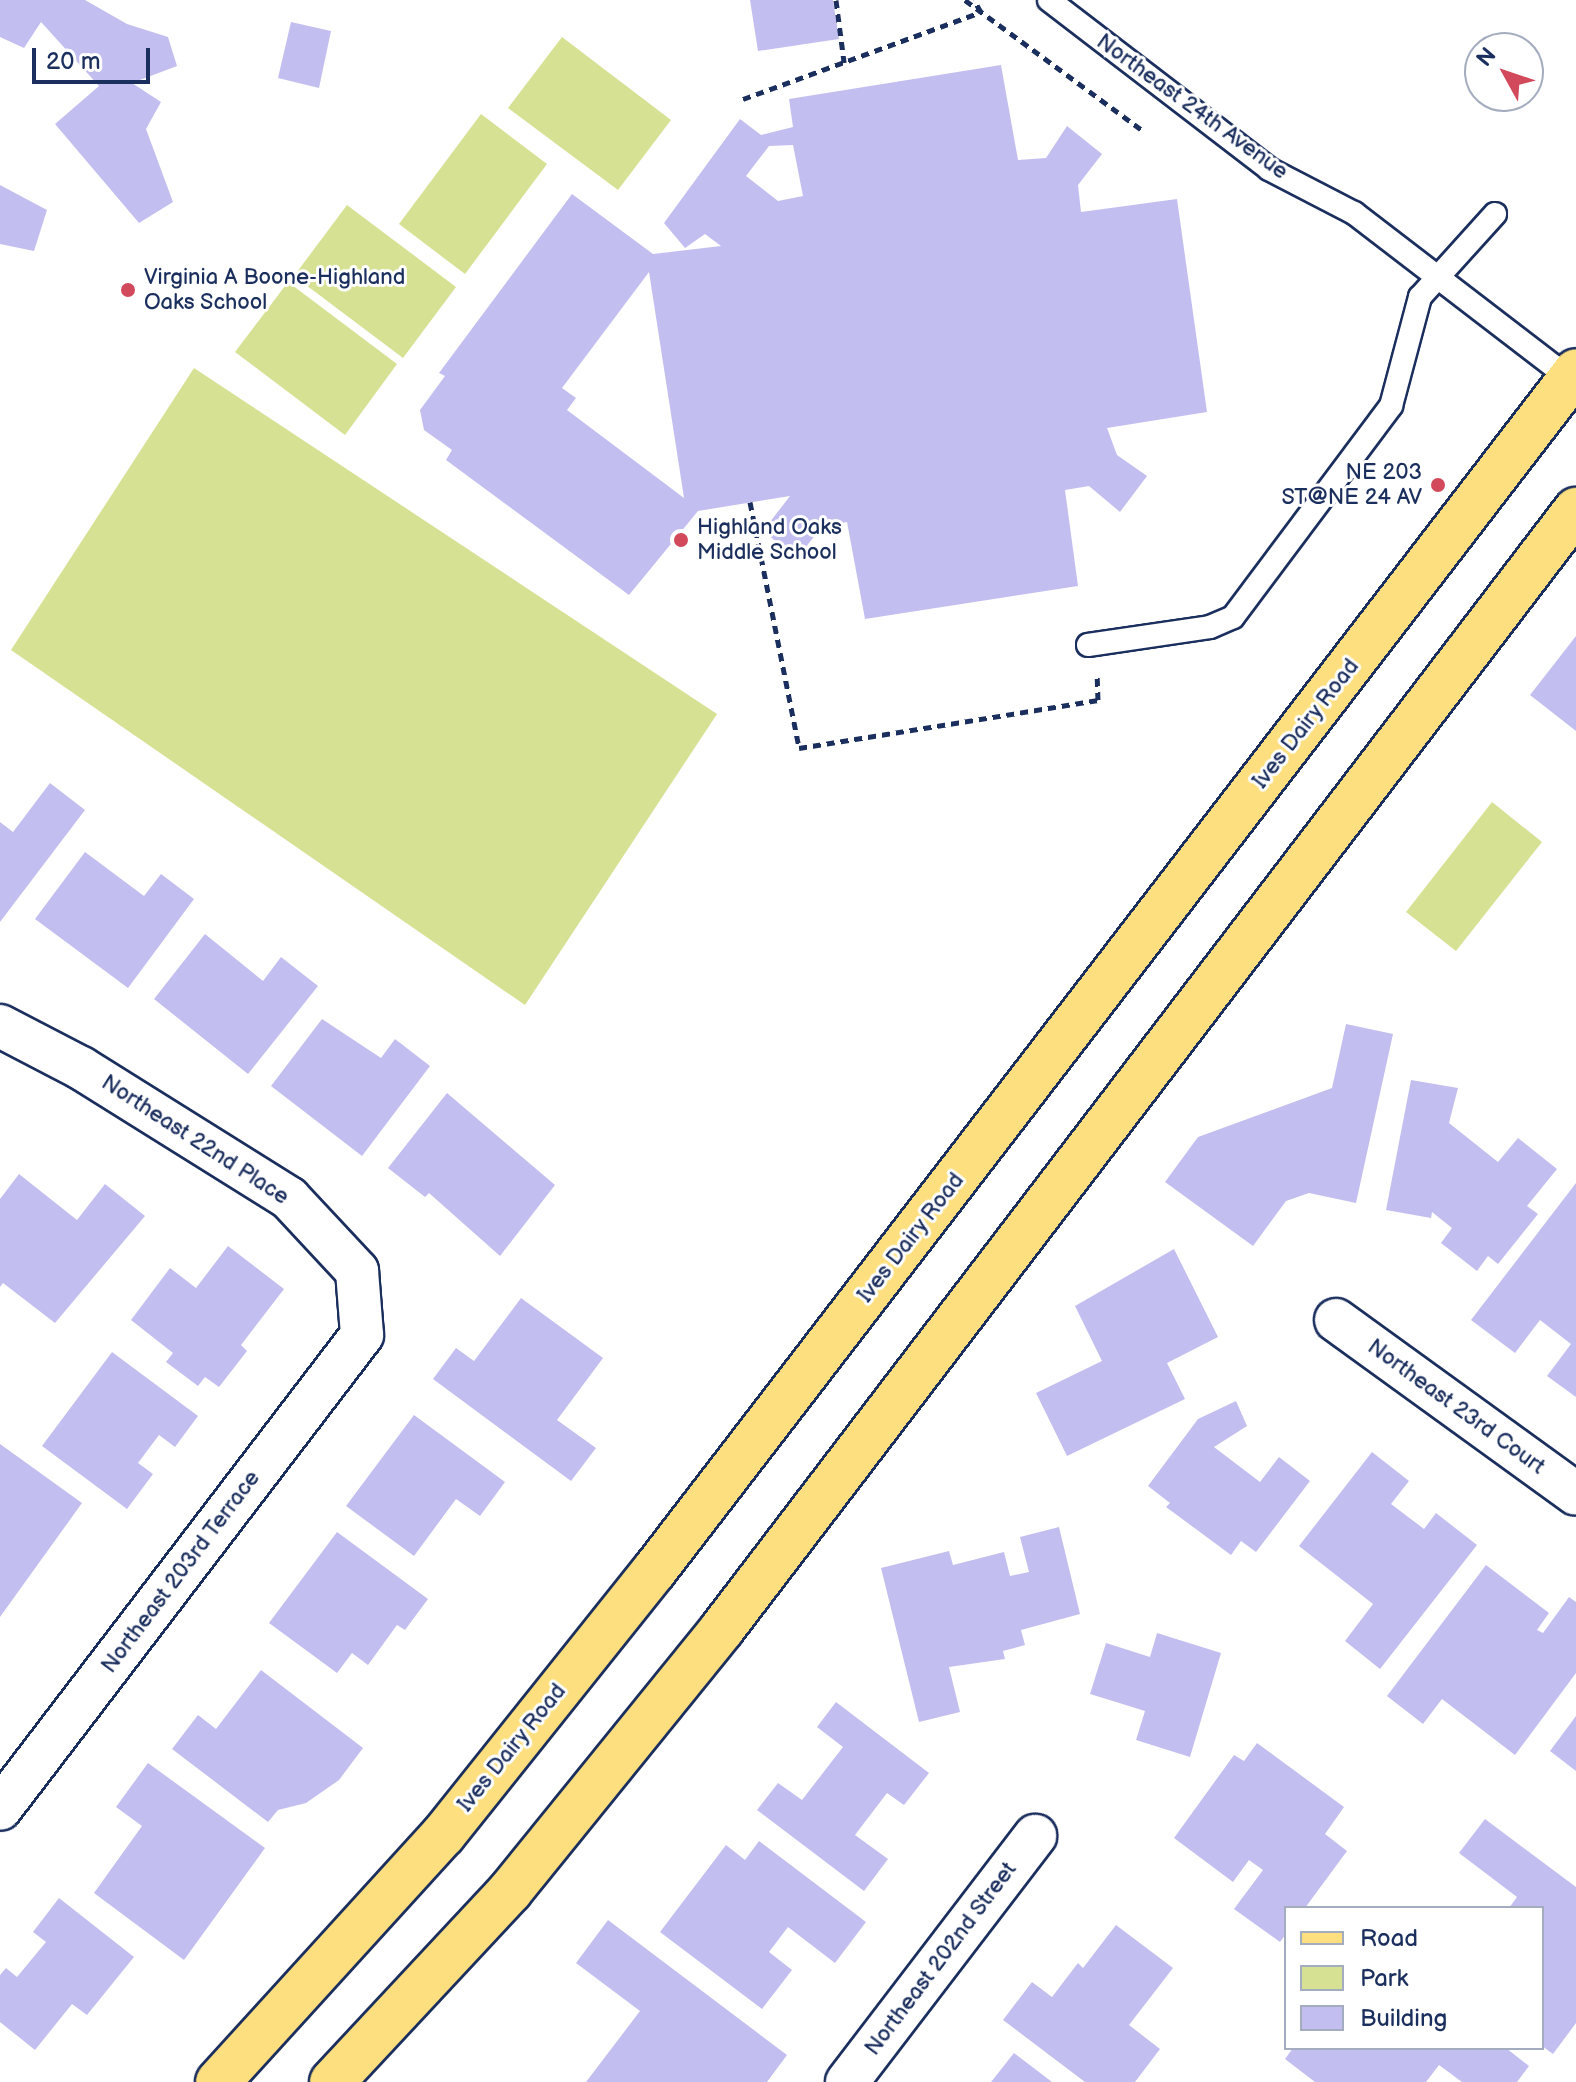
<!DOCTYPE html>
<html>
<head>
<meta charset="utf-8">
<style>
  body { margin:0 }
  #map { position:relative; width:1576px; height:2082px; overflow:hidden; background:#fff; font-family:"Balsamiq Sans",sans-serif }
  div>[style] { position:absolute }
  .green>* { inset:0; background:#d6e194 }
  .building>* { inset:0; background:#c3bef0 }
  .path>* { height:5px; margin-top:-2.5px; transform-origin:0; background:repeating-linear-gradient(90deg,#1b2f5e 0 8px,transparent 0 14px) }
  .roads { filter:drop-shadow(2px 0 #1b2f5e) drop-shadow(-2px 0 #1b2f5e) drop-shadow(0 2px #1b2f5e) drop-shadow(0 -2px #1b2f5e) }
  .service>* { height:22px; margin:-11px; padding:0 11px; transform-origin:11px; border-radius:11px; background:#fff }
  .minor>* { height:42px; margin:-21px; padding:0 21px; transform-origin:21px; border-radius:21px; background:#fff }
  .primary>* { height:44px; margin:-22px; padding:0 22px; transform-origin:22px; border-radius:22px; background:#fedf80 }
  .dots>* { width:22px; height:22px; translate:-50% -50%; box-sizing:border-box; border:4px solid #fff; border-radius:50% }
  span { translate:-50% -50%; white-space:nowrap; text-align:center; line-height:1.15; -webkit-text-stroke:6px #fff; paint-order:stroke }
  .street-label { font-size:22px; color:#1b2f5e }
  .poi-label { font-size:22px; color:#1b2f5e }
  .left { translate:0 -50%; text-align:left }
  .right { translate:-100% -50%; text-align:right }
  .legend { position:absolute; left:1284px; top:1906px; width:260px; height:144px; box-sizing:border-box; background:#fff; border:2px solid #a4acbf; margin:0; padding:10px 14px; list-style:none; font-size:24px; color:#1b2f5e }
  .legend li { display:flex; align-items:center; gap:16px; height:40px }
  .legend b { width:40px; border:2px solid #a4acbf }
  .north { position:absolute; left:1464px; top:32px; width:80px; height:80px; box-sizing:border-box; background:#fff; border:2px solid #a4acbf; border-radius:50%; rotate:310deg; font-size:22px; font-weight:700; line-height:32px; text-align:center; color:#1b2f5e }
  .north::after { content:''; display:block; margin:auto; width:28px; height:36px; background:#d1495b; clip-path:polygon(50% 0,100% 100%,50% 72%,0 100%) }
  .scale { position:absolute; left:32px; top:48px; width:118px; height:36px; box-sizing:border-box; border:4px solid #1b2f5e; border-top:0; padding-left:10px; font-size:24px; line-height:28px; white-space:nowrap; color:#1b2f5e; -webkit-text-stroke:6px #fff; paint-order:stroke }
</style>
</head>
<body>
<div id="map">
  <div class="green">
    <div style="clip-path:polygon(562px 37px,671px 120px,618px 190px,508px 108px)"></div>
    <div style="clip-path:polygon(481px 114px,547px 164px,465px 274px,399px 224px)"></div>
    <div style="clip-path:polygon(347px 205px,456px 287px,403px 358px,294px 276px)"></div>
    <div style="clip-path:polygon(288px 282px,397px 364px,345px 435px,235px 352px)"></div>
    <div style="clip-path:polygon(194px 368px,717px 714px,525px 1005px,11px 650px)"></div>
    <div style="clip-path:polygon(1492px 802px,1542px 842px,1456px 951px,1406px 912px)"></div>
  </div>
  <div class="building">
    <div style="clip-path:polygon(0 0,85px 0,127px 24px,168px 37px,177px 66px,132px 83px,161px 102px,146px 129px,173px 202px,139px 223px,55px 124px,99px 86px,41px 22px,24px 48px,0 37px)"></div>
    <div style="clip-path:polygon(750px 0,833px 0,839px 39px,758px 51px)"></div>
    <div style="clip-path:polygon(291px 22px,331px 31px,319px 88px,278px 78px)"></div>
    <div style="clip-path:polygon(evenodd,1001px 65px,1018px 160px,1046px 158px,1067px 126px,1102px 154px,1078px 185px,1081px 212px,1177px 199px,1207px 412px,1107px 428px,1117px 455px,1147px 476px,1120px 512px,1089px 486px,1065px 490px,1078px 586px,865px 619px,847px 522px,821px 528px,797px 558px,763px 531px,790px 496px,698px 511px,629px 595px,446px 460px,452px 450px,424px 430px,420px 410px,445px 376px,439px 373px,572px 194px,653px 254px,721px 246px,705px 234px,685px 248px,664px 223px,740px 119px,761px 135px,793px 127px,789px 99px,1001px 65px,793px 145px,803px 196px,778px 201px,746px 176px,769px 146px,793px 145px,1001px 65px,649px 272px,684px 498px,567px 410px,576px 398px,562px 388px,649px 272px)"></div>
    <div style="clip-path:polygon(0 185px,47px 210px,34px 251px,0 244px)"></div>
    <div style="clip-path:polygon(1576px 636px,1576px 731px,1530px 695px)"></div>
    <div style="clip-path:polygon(50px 783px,85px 810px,0 922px,0 822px,13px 832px)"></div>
    <div style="clip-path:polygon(85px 852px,144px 896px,161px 874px,194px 899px,128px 988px,35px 919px)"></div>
    <div style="clip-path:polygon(205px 934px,263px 981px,281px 957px,318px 986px,248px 1074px,154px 999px)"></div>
    <div style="clip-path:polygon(322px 1019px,381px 1058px,395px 1039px,430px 1066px,362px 1156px,271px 1086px)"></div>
    <div style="clip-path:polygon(1346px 1024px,1393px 1034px,1356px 1203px,1309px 1193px,1286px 1201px,1253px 1246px,1165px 1182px,1198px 1137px,1332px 1088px)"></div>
    <div style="clip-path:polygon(1411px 1080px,1458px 1088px,1449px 1123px,1498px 1162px,1518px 1138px,1557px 1169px,1527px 1206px,1538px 1214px,1498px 1264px,1488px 1256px,1477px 1271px,1441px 1243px,1452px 1228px,1432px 1212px,1431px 1218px,1386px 1210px)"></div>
    <div style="clip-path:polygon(447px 1093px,555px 1185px,500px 1256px,429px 1193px,425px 1197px,388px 1168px)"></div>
    <div style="clip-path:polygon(19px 1174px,77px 1220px,105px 1184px,145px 1216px,55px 1323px,3px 1283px,0 1287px,0 1199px)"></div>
    <div style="clip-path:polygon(1576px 1183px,1576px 1397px,1547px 1376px,1571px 1344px,1540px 1320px,1515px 1353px,1471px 1320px)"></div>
    <div style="clip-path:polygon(228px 1246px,284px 1289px,241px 1345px,247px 1351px,219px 1387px,205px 1377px,198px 1386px,166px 1362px,173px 1353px,131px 1320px,170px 1268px,196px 1288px)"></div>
    <div style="clip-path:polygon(1174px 1249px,1218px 1337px,1167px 1363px,1185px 1399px,1067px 1456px,1036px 1393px,1102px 1361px,1075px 1306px)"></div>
    <div style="clip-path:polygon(521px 1298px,603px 1358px,557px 1420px,596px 1448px,571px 1481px,433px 1379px,456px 1348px,474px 1361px)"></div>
    <div style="clip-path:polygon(112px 1352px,198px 1416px,175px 1447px,159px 1435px,138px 1463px,153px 1474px,127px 1509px,42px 1446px)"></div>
    <div style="clip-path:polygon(1236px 1401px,1247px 1426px,1214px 1447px,1260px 1482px,1279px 1457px,1310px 1481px,1256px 1552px,1241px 1541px,1231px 1555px,1166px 1507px,1170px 1503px,1148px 1486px,1198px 1419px)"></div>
    <div style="clip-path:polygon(414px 1415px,505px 1482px,480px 1516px,456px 1499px,414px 1556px,346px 1506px)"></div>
    <div style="clip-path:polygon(0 1444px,82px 1503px,0 1617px)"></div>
    <div style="clip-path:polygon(1372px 1452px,1409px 1481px,1391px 1504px,1424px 1529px,1436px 1513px,1477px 1545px,1380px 1669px,1345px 1641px,1373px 1604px,1299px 1546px)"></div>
    <div style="clip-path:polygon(1059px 1527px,1080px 1614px,1021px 1630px,1025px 1645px,1003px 1651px,1005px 1659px,949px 1667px,960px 1712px,919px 1722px,881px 1568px,949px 1551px,953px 1565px,1004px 1552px,1010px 1576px,1029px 1572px,1020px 1537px)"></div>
    <div style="clip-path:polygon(337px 1532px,428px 1599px,405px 1630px,397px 1625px,368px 1665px,352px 1653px,337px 1673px,269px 1623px)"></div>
    <div style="clip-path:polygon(1486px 1565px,1549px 1613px,1537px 1630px,1543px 1633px,1569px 1597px,1576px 1602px,1576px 1673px,1515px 1755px,1442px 1699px,1423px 1724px,1387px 1696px)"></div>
    <div style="clip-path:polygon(1157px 1633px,1221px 1653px,1190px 1757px,1136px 1740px,1145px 1711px,1090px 1694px,1106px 1643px,1150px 1657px)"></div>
    <div style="clip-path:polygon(261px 1670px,363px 1748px,339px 1780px,306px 1803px,278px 1810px,268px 1822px,172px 1749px,198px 1715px,216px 1729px)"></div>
    <div style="clip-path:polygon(836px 1702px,929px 1773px,904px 1805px,887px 1793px,855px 1835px,888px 1859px,864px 1891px,757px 1810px,778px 1783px,802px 1800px,843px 1747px,817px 1727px)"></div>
    <div style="clip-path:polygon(1576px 1716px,1576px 1771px,1550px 1751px)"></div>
    <div style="clip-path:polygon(1257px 1743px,1344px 1807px,1325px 1834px,1347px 1851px,1305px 1908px,1286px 1908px,1286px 1934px,1280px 1942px,1234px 1909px,1263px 1870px,1249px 1860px,1233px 1882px,1174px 1838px,1234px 1755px,1244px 1761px)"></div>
    <div style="clip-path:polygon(148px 1763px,265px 1848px,184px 1960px,94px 1893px,142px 1826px,116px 1807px)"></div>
    <div style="clip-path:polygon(1485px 1819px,1576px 1887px,1576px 2023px,1553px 2054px,1542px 2046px,1542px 1908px,1509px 1908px,1517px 1897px,1459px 1853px)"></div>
    <div style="clip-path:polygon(759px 1841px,866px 1922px,835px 1963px,788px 1927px,769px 1952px,792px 1970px,762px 2009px,660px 1932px,726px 1845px,745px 1860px)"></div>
    <div style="clip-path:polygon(59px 1898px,134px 1957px,87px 2015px,72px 2004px,35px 2050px,0 2022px,0 1975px,6px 1968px,17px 1977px,46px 1942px,33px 1932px)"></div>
    <div style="clip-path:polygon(608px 1920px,787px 2055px,767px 2082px,586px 2082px,640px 2011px,576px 1963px)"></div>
    <div style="clip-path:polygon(1116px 1925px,1173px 1968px,1129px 2025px,1160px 2049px,1135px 2082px,1085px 2082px,1003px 2020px,1032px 1982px,1052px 1997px,1078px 1963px,1083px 1968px)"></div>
    <div style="clip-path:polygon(1293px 2048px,1506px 2048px,1529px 2066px,1517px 2082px,1462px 2082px,1439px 2065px,1426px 2082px,1315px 2082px,1285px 2059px)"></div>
    <div style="clip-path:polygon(1014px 2053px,1052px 2082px,991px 2082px)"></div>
  </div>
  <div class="path">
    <div style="left:836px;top:0;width:63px;rotate:82.6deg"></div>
    <div style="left:965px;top:0;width:220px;rotate:36.3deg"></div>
    <div style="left:743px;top:99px;width:253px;rotate:-20.1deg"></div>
    <div style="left:981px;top:12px;width:14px;rotate:-120deg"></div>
    <div style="left:750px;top:502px;width:251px;rotate:78.7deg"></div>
    <div style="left:799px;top:748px;width:303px;rotate:-9.1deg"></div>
    <div style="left:1098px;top:700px;width:25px;rotate:-92deg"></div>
  </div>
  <div class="roads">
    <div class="service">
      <div style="left:1049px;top:0;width:277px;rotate:37.5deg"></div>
      <div style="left:1269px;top:169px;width:96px;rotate:27.4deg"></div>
      <div style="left:1354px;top:213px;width:272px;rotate:37.5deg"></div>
      <div style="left:1088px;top:645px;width:123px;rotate:-8.4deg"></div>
      <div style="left:1210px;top:627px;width:25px;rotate:-23deg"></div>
      <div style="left:1233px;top:617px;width:264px;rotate:-53.2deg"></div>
      <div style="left:1391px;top:406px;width:113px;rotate:-75.1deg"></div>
      <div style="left:1420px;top:297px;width:112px;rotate:-47.9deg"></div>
    </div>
    <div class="minor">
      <div style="left:0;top:1026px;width:91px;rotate:27.4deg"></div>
      <div style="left:81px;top:1068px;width:245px;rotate:32deg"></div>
      <div style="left:289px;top:1198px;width:100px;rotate:47deg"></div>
      <div style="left:357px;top:1271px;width:64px;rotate:85.5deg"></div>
      <div style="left:362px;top:1335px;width:596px;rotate:127.37deg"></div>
      <div style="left:1336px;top:1320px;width:296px;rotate:35.9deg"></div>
      <div style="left:847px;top:2082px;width:310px;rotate:-52.6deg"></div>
    </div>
    <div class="primary">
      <div style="left:218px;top:2082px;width:334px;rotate:-47.7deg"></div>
      <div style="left:443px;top:1835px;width:338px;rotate:-51.4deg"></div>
      <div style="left:654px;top:1571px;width:1513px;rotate:-52.46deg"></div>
      <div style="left:332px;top:2082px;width:261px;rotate:-47deg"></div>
      <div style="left:510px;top:1891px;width:337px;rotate:-51deg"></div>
      <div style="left:722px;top:1629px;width:1408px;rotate:-52.65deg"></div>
    </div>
  </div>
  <div class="dots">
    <div style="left:128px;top:290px;background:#d1495b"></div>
    <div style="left:1438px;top:485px;background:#d1495b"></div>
    <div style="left:681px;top:540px;background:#d1495b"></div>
  </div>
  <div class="street-label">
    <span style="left:1192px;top:107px;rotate:36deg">Northeast 24th Avenue</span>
    <span style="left:1306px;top:724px;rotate:-52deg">Ives Dairy Road</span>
    <span style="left:195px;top:1140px;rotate:33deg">Northeast 22nd Place</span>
    <span style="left:911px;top:1238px;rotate:-52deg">Ives Dairy Road</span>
    <span style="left:1456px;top:1407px;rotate:36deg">Northeast 23rd Court</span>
    <span style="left:181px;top:1572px;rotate:-53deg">Northeast 203rd Terrace</span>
    <span style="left:512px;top:1748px;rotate:-51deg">Ives Dairy Road</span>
    <span style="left:941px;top:1959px;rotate:-53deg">Northeast 202nd Street</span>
  </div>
  <div class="poi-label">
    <span class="left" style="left:144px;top:290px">Virginia A Boone-Highland<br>Oaks School</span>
    <span class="right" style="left:1422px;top:485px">NE 203<br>ST@NE 24 AV</span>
    <span class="left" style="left:697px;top:540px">Highland Oaks<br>Middle School</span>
  </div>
  <ul class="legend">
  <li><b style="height:10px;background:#fedf80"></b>Road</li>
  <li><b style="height:22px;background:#d6e194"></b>Park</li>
  <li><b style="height:22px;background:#c3bef0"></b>Building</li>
  </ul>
  <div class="north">N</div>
  <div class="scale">20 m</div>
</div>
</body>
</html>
